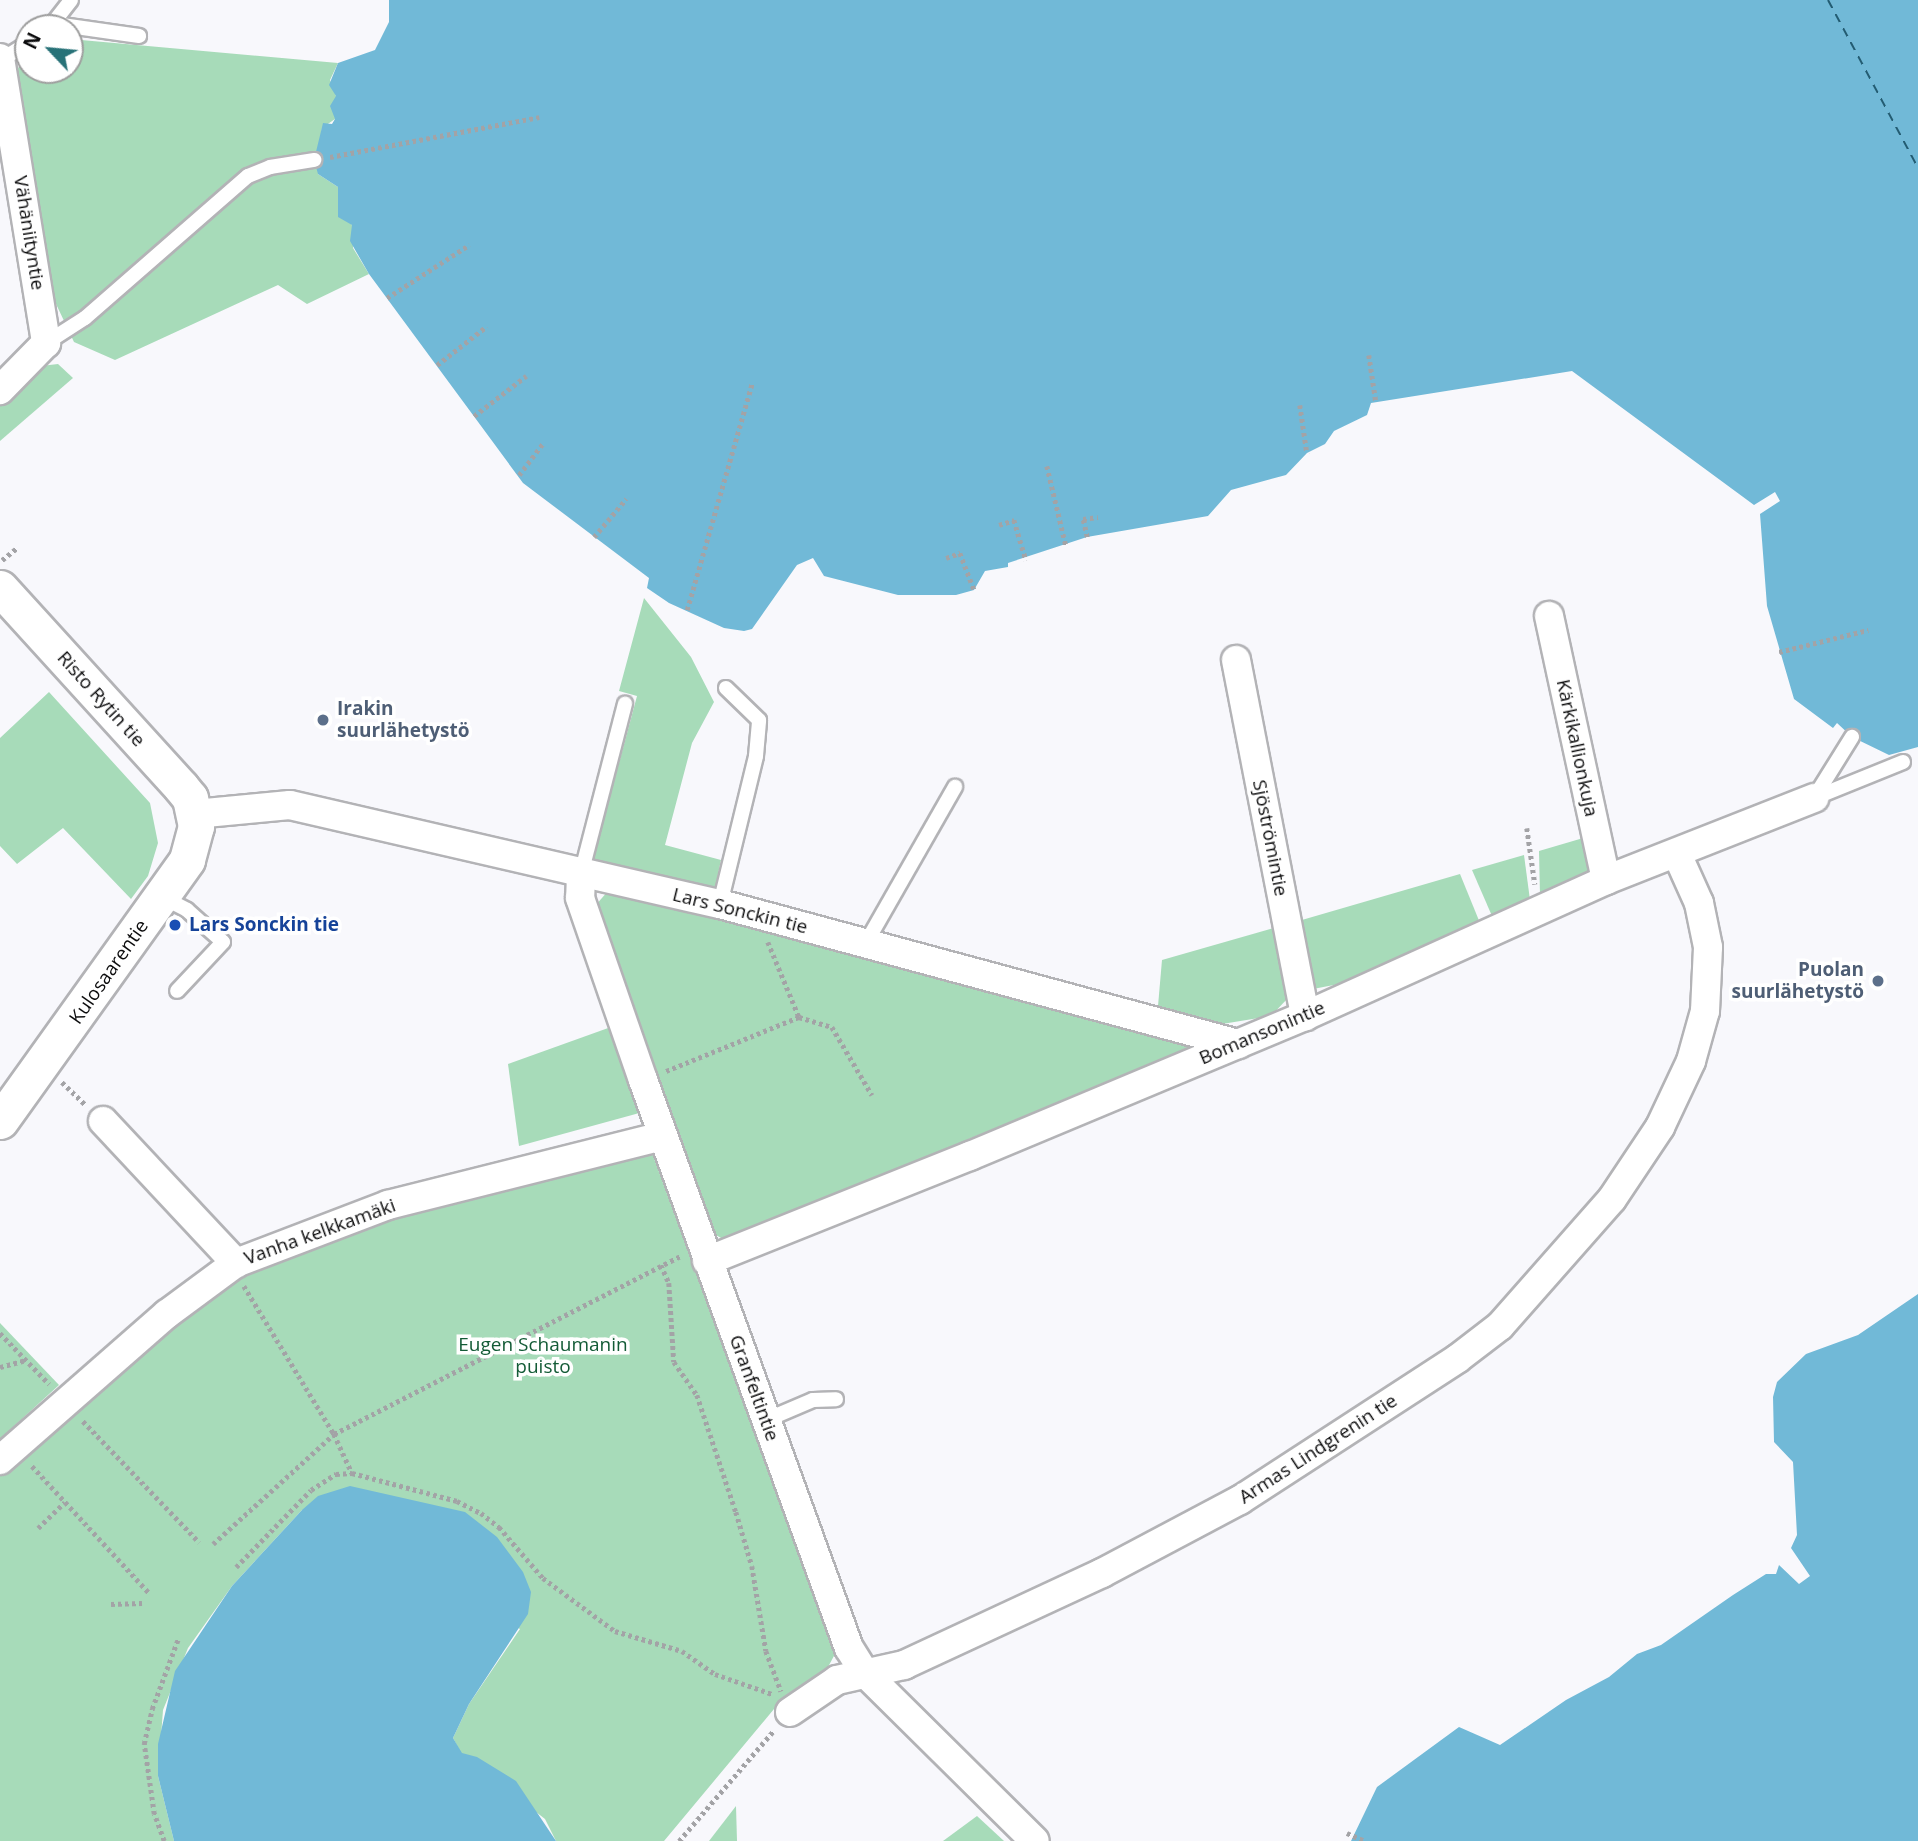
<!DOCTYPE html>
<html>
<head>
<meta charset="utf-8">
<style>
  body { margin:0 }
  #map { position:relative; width:1918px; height:1841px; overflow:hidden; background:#f8f8fc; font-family:"Open Sans",sans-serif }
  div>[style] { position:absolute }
  .green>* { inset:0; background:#a7dbb9 }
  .water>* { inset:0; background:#71b9d7 }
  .ferry>* { height:2px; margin-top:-1px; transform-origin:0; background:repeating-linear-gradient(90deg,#235c72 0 9px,transparent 0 16px) }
  .path>* { height:4.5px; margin-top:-2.25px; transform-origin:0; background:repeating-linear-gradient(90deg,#a3a3a6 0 3.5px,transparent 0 7px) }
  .roads { filter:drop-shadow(2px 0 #b3b3b6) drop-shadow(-2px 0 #b3b3b6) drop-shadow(0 2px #b3b3b6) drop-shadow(0 -2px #b3b3b6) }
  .service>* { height:14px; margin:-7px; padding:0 7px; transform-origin:7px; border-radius:7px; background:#fff }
  .minor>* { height:28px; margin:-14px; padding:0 14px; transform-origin:14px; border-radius:14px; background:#fff }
  .tertiary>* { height:35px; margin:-17.5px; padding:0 17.5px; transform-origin:17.5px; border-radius:17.5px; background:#fff }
  .dots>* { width:19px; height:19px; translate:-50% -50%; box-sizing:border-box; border:4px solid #fff; border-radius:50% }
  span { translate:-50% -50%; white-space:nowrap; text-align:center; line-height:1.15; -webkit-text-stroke:7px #fff; paint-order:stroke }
  .street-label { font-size:19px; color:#0c0c0d }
  .service-label { font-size:19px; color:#4e5e75; font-weight:700 }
  .left { translate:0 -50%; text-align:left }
  .right { translate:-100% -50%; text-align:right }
  .transit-label { font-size:19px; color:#164399; font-weight:700 }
  .park-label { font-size:19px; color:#135b36 }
  .north { position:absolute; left:14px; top:14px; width:70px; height:70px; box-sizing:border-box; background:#fff; border:2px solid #9e9e9e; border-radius:50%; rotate:296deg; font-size:19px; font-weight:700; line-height:28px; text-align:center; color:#0c0c0d }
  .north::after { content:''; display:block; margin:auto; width:24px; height:32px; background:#287278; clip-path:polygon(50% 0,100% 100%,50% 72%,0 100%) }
</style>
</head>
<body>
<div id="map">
  <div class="green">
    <div style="clip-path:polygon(70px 39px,338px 63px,330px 80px,336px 96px,335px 119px,322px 128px,318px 174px,338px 187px,354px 231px,353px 248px,369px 274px,307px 304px,278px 285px,115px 360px,74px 342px,48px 287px,11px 75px,28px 58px,28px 70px,70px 70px)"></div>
    <div style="clip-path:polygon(58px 364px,73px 378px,0 441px,0 405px,41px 366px)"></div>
    <div style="clip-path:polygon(644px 598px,691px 657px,714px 702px,692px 743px,665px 845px,721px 860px,715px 888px,593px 860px,637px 696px,619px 691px)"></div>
    <div style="clip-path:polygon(49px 692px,150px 803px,158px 843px,148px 876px,131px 899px,63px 828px,17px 864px,0 846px,0 738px)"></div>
    <div style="clip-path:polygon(1590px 836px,1591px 874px,1540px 895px,1539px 851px)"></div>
    <div style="clip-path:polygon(1524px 855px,1530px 900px,1492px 916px,1472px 870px)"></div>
    <div style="clip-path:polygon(1460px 874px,1480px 923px,1339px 984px,1313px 989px,1295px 922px)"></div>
    <div style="clip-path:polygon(608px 891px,1190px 1043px,1190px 1049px,723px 1239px,712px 1233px,595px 906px)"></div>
    <div style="clip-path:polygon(1277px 927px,1288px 998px,1271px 1016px,1216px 1025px,1158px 1006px,1162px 960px)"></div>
    <div style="clip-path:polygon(611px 1027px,643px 1112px,519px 1146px,508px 1064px)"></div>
    <div style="clip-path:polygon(651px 1150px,835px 1654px,828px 1667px,774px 1709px,664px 1841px,556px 1841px,545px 1819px,461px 1753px,453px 1738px,469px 1704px,520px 1629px,302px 1510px,232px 1586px,188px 1648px,163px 1710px,158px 1776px,174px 1841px,0 1841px,0 1471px,230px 1279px,321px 1236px)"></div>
    <div style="clip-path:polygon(0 1323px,59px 1385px,0 1439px)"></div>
    <div style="clip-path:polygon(736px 1806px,737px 1841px,709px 1841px)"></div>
    <div style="clip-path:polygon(977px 1816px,1004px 1841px,943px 1841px)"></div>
  </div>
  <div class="water">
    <div style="clip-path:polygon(389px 0,1918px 0,1918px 747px,1889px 755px,1852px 737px,1837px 723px,1833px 728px,1794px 699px,1767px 606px,1760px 514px,1780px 501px,1775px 492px,1754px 505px,1572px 371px,1371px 403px,1367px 415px,1334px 431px,1325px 444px,1307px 453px,1286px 475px,1231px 490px,1208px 516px,1087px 537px,1008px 563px,1008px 567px,985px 571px,974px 590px,956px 595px,898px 595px,824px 576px,813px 558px,797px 565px,752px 629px,744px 631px,724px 628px,669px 603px,647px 588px,649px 578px,523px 483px,369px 274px,350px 241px,352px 225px,338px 217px,338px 187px,318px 174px,314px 160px,323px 123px,332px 124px,335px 119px,330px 106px,336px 96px,329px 85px,338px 63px,375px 50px,389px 22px)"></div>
    <div style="clip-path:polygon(1918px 1294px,1918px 1841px,1351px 1841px,1377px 1787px,1459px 1727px,1500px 1745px,1566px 1700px,1609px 1677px,1637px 1654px,1661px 1645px,1733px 1595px,1766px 1574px,1776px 1574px,1779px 1565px,1799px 1584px,1810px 1576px,1791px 1548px,1797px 1535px,1793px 1462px,1774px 1442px,1773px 1397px,1777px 1382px,1806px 1354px,1858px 1335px)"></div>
    <div style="clip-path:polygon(350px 1486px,465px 1512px,497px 1537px,523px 1572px,531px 1592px,528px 1614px,469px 1704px,453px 1738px,462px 1753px,477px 1757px,516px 1781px,556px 1841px,174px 1841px,158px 1776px,158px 1744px,175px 1671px,232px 1586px,302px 1510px,318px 1496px)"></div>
  </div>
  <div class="ferry">
    <div style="left:1828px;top:0;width:191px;rotate:61.8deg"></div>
  </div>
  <div class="path">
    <div style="left:330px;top:157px;width:213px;rotate:-10.8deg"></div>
    <div style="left:387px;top:298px;width:98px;rotate:-32.9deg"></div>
    <div style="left:1369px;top:355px;width:48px;rotate:81.5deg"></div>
    <div style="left:437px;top:365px;width:63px;rotate:-38deg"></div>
    <div style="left:1300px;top:405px;width:49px;rotate:81.7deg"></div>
    <div style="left:474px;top:416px;width:66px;rotate:-37.6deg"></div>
    <div style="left:1047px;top:466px;width:82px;rotate:76.6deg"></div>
    <div style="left:519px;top:475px;width:41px;rotate:-52.9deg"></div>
    <div style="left:999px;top:525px;width:16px;rotate:-18deg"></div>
    <div style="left:1014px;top:520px;width:42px;rotate:73.3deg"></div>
    <div style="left:594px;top:537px;width:50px;rotate:-49.9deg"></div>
    <div style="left:1087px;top:537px;width:18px;rotate:-103deg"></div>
    <div style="left:1083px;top:519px;width:15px;rotate:-8deg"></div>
    <div style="left:946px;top:558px;width:15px;rotate:-20deg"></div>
    <div style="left:960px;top:553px;width:40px;rotate:69deg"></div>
    <div style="left:2px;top:560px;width:19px;rotate:-39deg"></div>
    <div style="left:687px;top:610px;width:236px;rotate:-74deg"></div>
    <div style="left:1779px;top:652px;width:92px;rotate:-13.9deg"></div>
    <div style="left:1527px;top:828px;width:57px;rotate:81.9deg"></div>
    <div style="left:768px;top:942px;width:81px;rotate:67.5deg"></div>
    <div style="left:666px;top:1071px;width:144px;rotate:-22.1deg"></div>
    <div style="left:799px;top:1017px;width:34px;rotate:17deg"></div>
    <div style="left:832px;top:1027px;width:79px;rotate:59.5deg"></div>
    <div style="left:62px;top:1082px;width:33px;rotate:44deg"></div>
    <div style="left:661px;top:1265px;width:20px;rotate:66deg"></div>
    <div style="left:669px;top:1283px;width:79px;rotate:86.4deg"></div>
    <div style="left:674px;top:1362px;width:40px;rotate:55.1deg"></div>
    <div style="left:697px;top:1395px;width:123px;rotate:71.6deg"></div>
    <div style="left:736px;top:1512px;width:56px;rotate:73.5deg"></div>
    <div style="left:752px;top:1566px;width:86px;rotate:80.6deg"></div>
    <div style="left:766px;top:1651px;width:43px;rotate:69.4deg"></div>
    <div style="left:244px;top:1286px;width:173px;rotate:58.7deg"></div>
    <div style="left:334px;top:1434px;width:43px;rotate:65.2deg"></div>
    <div style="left:0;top:1333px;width:71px;rotate:46.1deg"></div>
    <div style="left:0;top:1367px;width:27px;rotate:-15deg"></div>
    <div style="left:83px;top:1421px;width:168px;rotate:46.2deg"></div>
    <div style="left:32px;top:1466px;width:174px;rotate:47.3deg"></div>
    <div style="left:38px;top:1528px;width:37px;rotate:-44deg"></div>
    <div style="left:213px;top:1544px;width:164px;rotate:-42.3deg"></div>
    <div style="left:334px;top:1434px;width:389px;rotate:-27.2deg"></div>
    <div style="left:236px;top:1567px;width:107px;rotate:-45.8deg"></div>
    <div style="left:311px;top:1490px;width:30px;rotate:-33deg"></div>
    <div style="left:336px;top:1474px;width:16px;rotate:-4deg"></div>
    <div style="left:352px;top:1473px;width:109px;rotate:14.9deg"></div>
    <div style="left:457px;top:1501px;width:27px;rotate:27deg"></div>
    <div style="left:481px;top:1513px;width:23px;rotate:38deg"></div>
    <div style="left:499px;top:1527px;width:67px;rotate:49.2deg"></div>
    <div style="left:543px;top:1578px;width:89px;rotate:36.4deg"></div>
    <div style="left:615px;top:1631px;width:70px;rotate:16.6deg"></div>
    <div style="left:682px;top:1651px;width:40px;rotate:34.9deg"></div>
    <div style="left:715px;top:1674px;width:60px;rotate:19.3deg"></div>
    <div style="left:111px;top:1604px;width:31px;rotate:-2deg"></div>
    <div style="left:1347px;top:1833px;width:20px;rotate:24deg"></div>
    <div style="left:164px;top:1841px;width:29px;rotate:-110deg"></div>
    <div style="left:154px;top:1814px;width:71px;rotate:-98.1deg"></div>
    <div style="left:144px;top:1744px;width:36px;rotate:-77deg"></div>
    <div style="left:152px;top:1709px;width:75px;rotate:-69.6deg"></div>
    <div style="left:679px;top:1841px;width:146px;rotate:-49.4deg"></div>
  </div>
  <div class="roads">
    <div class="service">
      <div style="left:55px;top:24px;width:85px;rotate:8.1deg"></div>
      <div style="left:50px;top:27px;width:34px;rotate:-52deg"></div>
      <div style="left:1px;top:60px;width:32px;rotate:-32deg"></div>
      <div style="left:46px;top:343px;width:46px;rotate:-32.7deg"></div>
      <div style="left:85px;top:318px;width:216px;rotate:-41.1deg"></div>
      <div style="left:248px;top:176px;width:24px;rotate:-22deg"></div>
      <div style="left:270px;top:167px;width:45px;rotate:-9deg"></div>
      <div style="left:1814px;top:798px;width:96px;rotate:-22deg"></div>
      <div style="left:1814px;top:798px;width:72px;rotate:-58.1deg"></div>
      <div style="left:581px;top:874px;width:176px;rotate:-75.5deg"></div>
      <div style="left:162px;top:897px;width:28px;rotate:27deg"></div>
      <div style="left:187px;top:910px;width:48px;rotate:41.6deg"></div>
      <div style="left:223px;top:942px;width:67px;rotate:133.2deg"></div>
      <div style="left:720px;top:904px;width:152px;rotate:-76.3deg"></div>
      <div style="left:756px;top:756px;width:36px;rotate:-85deg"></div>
      <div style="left:759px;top:720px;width:46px;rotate:-135.9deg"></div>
      <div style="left:866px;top:943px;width:180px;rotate:-60.3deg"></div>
      <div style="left:766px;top:1420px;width:51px;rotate:-23.1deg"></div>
      <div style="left:813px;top:1400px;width:23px;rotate:-2deg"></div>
    </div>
    <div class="minor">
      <div style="left:0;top:58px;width:289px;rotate:80.8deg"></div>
      <div style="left:46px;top:343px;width:66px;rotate:134.4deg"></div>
      <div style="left:1549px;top:616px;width:270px;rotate:77.8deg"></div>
      <div style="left:1236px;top:660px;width:363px;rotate:79deg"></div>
      <div style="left:195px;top:814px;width:95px;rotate:-5.4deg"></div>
      <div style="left:290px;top:805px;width:441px;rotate:13deg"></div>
      <div style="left:720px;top:904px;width:537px;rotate:15.12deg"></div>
      <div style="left:581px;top:874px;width:24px;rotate:92deg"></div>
      <div style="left:580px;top:898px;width:193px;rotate:70.9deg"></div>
      <div style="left:643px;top:1080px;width:604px;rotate:70.07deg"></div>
      <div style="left:849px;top:1648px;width:28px;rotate:58deg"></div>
      <div style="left:864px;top:1672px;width:240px;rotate:44.7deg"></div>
      <div style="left:103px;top:1121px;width:195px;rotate:46.9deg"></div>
      <div style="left:707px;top:1261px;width:283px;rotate:-21.8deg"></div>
      <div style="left:970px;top:1156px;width:363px;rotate:-22.7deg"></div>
      <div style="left:1305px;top:1016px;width:330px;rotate:-24.3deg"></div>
      <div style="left:1606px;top:880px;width:224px;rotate:-21.5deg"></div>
      <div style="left:0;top:1460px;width:222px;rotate:-41.2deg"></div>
      <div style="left:167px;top:1314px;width:86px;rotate:-36.5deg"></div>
      <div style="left:236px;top:1263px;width:163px;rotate:-20.9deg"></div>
      <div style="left:388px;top:1205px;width:283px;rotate:-14.1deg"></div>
      <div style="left:790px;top:1712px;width:57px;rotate:-34.2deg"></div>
      <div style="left:837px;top:1680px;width:69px;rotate:-12.6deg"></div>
      <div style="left:904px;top:1665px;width:218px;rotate:-24.9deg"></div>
      <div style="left:1102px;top:1573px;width:156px;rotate:-27.9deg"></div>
      <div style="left:1240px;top:1500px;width:259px;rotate:-33deg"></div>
      <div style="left:1457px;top:1359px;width:54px;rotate:-37.5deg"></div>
      <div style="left:1500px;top:1326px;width:169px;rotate:-48.6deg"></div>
      <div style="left:1612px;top:1199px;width:87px;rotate:-56.3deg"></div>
      <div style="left:1660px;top:1127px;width:73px;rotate:-64.8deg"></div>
      <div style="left:1691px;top:1061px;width:52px;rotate:-74.4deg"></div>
      <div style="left:1705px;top:1011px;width:64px;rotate:-87.3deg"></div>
      <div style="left:1708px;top:947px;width:45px;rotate:-101.6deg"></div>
      <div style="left:1699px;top:903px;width:54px;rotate:-114.2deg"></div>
    </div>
    <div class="tertiary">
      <div style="left:0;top:588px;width:269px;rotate:47.7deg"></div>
      <div style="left:181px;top:787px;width:14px;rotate:51deg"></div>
      <div style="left:190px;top:798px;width:29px;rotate:78deg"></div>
      <div style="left:196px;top:826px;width:35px;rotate:105deg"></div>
      <div style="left:187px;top:860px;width:321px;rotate:125.6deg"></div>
    </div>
  </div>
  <div class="dots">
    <div style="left:323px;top:720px;background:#5c6f8a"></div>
    <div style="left:175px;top:925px;background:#1a4fb4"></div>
    <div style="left:1878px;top:981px;background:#5c6f8a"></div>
  </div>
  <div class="street-label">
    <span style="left:29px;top:233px;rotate:81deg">Vähäniityntie</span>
    <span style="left:101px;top:699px;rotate:48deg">Risto Rytin tie</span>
    <span style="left:1577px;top:748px;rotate:78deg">Kärkikallionkuja</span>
    <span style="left:1270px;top:838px;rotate:79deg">Sjöströmintie</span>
    <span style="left:740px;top:911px;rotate:14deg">Lars Sonckin tie</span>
    <span style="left:109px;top:972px;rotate:-55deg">Kulosaarentie</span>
    <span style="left:1262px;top:1033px;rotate:-23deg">Bomansonintie</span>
    <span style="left:320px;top:1232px;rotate:-20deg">Vanha kelkkamäki</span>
    <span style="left:754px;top:1388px;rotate:70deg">Granfeltintie</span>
    <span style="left:1318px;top:1449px;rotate:-33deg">Armas Lindgrenin tie</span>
  </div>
  <div class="service-label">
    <span class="left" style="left:337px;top:720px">Irakin<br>suurlähetystö</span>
    <span class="right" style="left:1864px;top:981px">Puolan<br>suurlähetystö</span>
  </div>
  <div class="transit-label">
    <span class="left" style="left:189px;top:925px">Lars Sonckin tie</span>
  </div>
  <div class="park-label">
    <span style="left:543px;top:1356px">Eugen Schaumanin<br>puisto</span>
  </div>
  <div class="north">N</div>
</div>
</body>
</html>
